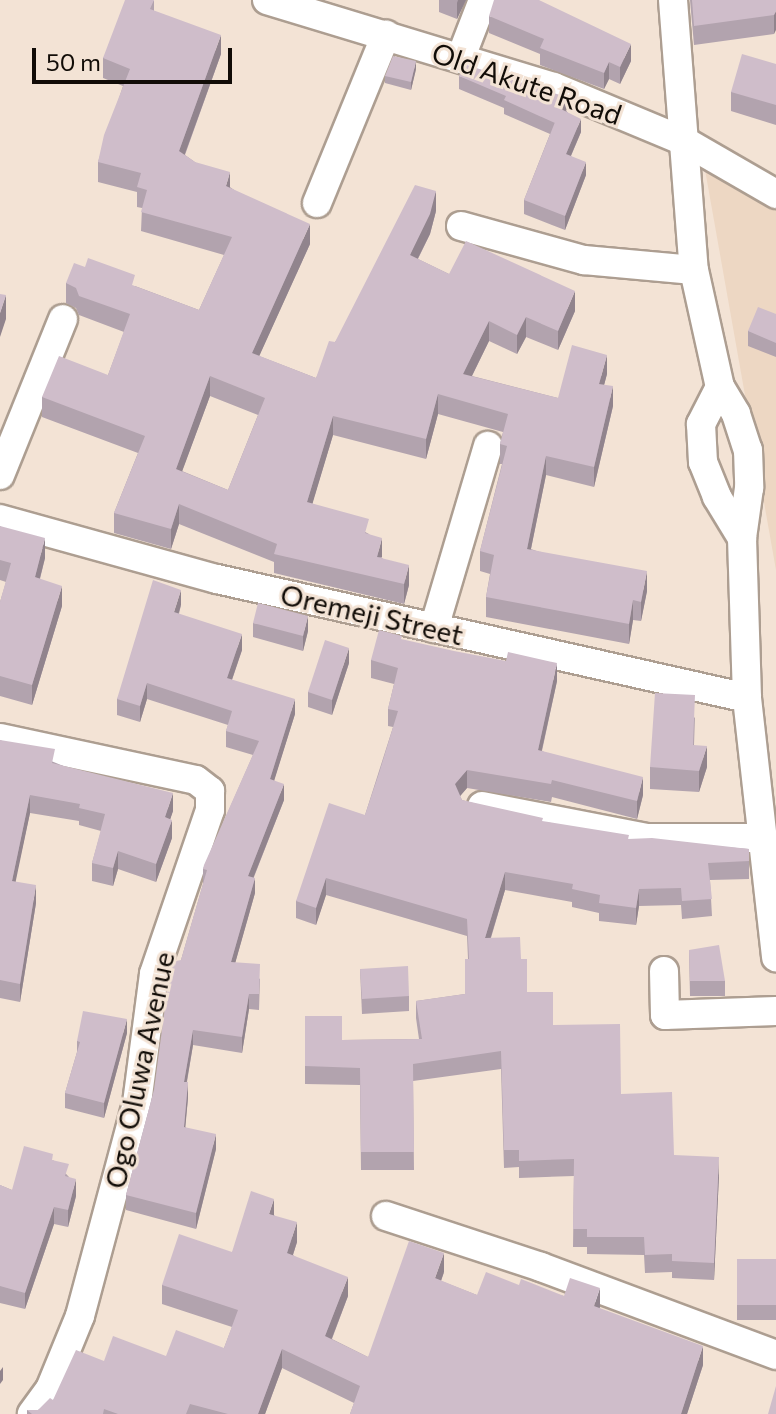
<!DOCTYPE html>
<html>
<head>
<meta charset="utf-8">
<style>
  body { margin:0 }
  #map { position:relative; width:776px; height:1414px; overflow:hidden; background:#f3e3d5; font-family:Commissioner,sans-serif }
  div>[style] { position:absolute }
  .built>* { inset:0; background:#edd7c3 }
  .roads { filter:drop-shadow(2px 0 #ad9e91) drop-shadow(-2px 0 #ad9e91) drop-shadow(0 2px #ad9e91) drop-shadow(0 -2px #ad9e91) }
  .minor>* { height:28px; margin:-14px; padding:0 14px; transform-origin:14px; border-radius:14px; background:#fff }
  .wall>* { inset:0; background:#b2a3ae }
  .shaded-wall>* { inset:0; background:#91848d }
  .building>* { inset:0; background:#cfbdca }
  span { translate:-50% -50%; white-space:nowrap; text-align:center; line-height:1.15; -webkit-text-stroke:6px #f3e3d5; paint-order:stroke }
  .street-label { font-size:28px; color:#110c07 }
  .scale { position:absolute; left:32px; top:48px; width:200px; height:36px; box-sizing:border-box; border:4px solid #110c07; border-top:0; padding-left:10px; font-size:24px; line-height:28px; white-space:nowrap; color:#110c07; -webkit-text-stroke:6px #f3e3d5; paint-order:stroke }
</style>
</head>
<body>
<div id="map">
  <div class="built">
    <div style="clip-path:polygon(704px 164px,776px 207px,776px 570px)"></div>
  </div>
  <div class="roads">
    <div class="minor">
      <div style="left:267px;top:0;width:300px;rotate:16.9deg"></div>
      <div style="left:554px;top:87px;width:143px;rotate:22.6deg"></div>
      <div style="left:686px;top:142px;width:104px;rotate:30deg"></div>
      <div style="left:673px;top:0;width:271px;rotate:85.6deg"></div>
      <div style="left:694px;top:270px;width:120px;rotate:77.5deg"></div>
      <div style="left:720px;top:387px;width:31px;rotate:59deg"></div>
      <div style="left:736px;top:414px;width:38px;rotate:72deg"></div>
      <div style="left:748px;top:450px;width:38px;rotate:88deg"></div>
      <div style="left:749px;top:488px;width:50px;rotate:98deg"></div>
      <div style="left:742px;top:538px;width:160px;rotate:88.2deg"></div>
      <div style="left:747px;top:698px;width:261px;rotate:83.6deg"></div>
      <div style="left:461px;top:57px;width:61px;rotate:-68.9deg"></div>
      <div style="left:317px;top:203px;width:182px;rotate:-67.7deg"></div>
      <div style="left:461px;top:226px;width:128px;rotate:15.5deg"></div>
      <div style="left:584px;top:260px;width:110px;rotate:5.2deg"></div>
      <div style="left:720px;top:387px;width:42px;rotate:117.2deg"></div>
      <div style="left:701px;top:424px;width:38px;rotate:87deg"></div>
      <div style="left:703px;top:462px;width:38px;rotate:68deg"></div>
      <div style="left:717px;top:497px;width:48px;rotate:58.6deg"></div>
      <div style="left:0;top:475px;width:168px;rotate:-68deg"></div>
      <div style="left:0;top:519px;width:225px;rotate:15.5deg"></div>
      <div style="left:217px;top:579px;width:543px;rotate:12.65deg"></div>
      <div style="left:434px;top:628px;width:190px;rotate:-73.5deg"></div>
      <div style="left:0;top:738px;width:200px;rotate:12.1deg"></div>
      <div style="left:196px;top:780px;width:18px;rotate:38deg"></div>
      <div style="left:210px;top:791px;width:19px;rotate:90deg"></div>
      <div style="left:210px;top:810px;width:173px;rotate:108.9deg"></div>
      <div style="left:154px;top:974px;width:130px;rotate:97.5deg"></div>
      <div style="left:137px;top:1103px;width:220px;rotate:105deg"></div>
      <div style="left:80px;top:1316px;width:79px;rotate:112.3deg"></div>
      <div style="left:50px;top:1389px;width:31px;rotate:126deg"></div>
      <div style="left:482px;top:806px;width:168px;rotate:11deg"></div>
      <div style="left:647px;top:838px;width:115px"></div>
      <div style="left:664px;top:971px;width:44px;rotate:88.7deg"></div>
      <div style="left:665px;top:1015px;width:111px;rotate:-2.1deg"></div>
      <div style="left:386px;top:1216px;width:163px;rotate:18.2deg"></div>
      <div style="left:541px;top:1267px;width:251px;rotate:20.5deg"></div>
    </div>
  </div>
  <div class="wall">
    <div style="clip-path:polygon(evenodd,154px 0,154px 11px,221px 54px,185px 155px,310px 244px,259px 356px,316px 378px,335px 342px,436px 211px,430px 234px,418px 259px,449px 274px,575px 311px,558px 350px,526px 337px,517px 354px,489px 341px,472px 376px,558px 398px,607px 374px,604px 385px,613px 406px,594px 487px,546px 475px,531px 549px,647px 591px,641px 621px,633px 620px,629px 644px,486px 617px,486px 597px,490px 574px,480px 571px,480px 551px,502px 464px,500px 464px,500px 444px,503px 432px,438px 414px,426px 459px,333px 435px,312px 504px,369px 534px,382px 558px,409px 585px,404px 604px,274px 573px,274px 562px,179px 524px,171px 549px,114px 533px,114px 513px,138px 453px,42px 417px,42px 397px,108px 375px,124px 332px,79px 315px,76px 308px,66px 303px,66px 283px,135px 286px,199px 310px,224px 255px,141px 231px,142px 208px,137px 207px,137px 192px,98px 182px,98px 162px,123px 86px,103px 78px,103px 58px,154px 0,210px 396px,258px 415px,228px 490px,182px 471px,210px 396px)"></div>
    <div style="clip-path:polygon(439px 0,466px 0,457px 19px,439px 12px)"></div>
    <div style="clip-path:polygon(690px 0,776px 0,774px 34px,694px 45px)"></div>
    <div style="clip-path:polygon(489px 16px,631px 61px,620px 84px,609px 79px,604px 89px,540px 65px,540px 54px,489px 33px)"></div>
    <div style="clip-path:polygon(776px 64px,776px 125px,731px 111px,731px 92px)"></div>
    <div style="clip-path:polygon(416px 69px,411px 90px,385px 83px,385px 76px)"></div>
    <div style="clip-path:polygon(459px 76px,566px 110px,581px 132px,571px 156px,586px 175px,565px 230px,524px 214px,524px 200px,550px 134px,504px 114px,504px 108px,459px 89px)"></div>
    <div style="clip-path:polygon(776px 314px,776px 357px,748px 346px,748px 331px)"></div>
    <div style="clip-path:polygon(0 526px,45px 558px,40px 579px,62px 606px,32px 705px,0 696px,0 602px,6px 582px,0 580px)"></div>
    <div style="clip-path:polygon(181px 605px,179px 614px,242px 650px,232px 680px,295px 714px,274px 780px,284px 800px,254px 877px,255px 893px,235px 963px,260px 979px,259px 1010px,249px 1009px,242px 1053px,193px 1045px,187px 1082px,188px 1098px,185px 1127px,216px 1149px,196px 1229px,126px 1210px,126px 1195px,154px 1090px,181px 960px,203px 884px,203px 869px,253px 755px,226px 747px,226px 731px,228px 725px,147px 699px,140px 722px,117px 715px,117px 699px)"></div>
    <div style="clip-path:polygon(253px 623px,308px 631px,303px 651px,253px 637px)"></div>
    <div style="clip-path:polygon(402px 640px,557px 681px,542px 751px,643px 795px,637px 819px,552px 797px,551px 802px,467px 788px,460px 796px,462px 800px,543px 822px,629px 839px,749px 849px,749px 879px,710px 880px,712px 916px,682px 919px,681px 905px,639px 906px,636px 925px,599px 921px,599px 913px,572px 907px,572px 902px,505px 890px,491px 938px,521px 959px,527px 992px,553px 1025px,621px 1094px,674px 1155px,719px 1175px,714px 1280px,672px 1278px,672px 1272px,645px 1273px,644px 1255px,587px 1254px,587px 1247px,573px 1247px,574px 1176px,519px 1178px,519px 1167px,504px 1168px,501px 1069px,413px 1081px,414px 1170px,361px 1170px,360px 1085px,305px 1084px,305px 1016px,342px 1040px,419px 1039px,416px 1018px,416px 1001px,465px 994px,468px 959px,467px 936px,326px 895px,316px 925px,296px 918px,296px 901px,365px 815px,393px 727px,388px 726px,388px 709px,394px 684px,371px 678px,371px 660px)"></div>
    <div style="clip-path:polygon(349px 663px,332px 715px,308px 707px,308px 692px)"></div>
    <div style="clip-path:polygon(695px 717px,694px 745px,707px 767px,699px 792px,650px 789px,650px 767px)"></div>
    <div style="clip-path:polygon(0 740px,173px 811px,170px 819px,172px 838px,156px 882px,118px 869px,113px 886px,92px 881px,92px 863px,101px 831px,79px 825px,79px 821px,30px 813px,15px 881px,36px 903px,20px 1002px,0 998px)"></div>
    <div style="clip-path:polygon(689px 950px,725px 981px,725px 996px,690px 996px)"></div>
    <div style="clip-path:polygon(360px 969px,409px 996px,409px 1011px,362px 1014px)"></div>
    <div style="clip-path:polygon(127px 1033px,104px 1118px,65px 1108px,65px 1093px,77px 1052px,77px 1041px)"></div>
    <div style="clip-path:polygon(53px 1160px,69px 1177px,76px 1196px,68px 1227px,54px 1224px,25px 1309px,0 1303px,0 1185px,12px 1190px)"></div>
    <div style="clip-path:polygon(274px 1215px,297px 1242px,293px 1255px,348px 1296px,332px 1339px,368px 1357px,444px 1272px,441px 1281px,477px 1295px,519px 1285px,564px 1296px,599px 1308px,703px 1365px,687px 1414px,350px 1414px,354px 1403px,282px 1368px,265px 1414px,27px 1414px,27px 1410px,38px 1410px,53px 1400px,104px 1361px,166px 1356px,224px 1348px,232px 1327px,162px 1304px,162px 1285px,232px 1252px)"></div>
    <div style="clip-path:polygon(737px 1259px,776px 1259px,776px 1320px,737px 1320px)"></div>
  </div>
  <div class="shaded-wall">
    <div style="clip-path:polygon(458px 0,466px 0,457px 19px,457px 3px)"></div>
    <div style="clip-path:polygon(776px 11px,776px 30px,774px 34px,774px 15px)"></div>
    <div style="clip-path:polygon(221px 35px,221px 54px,179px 170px,179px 151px)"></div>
    <div style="clip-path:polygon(631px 44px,631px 61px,620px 84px,620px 67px)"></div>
    <div style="clip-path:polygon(416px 61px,416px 69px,411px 90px,411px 82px)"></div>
    <div style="clip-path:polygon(609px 62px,609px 79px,604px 89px,604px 73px)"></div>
    <div style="clip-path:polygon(566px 97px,566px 110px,561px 123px,561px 109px)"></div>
    <div style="clip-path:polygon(581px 119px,581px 132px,566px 167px,566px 154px)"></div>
    <div style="clip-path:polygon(586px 162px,586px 175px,565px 230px,565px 216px)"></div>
    <div style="clip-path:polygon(230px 172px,230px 192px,226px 186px)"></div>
    <div style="clip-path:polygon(436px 191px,436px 211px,430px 234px,410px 274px,410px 255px)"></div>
    <div style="clip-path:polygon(310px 224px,310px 244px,252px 372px,252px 353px)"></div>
    <div style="clip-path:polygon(575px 291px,575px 311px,558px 350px,558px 331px)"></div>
    <div style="clip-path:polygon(6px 295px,6px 319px,0 337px,0 313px)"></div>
    <div style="clip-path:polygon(526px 317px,526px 337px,517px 354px,517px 335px)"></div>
    <div style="clip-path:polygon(489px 321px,489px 341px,463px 394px,463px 374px)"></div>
    <div style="clip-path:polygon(607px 355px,607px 374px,599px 404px,599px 384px)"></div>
    <div style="clip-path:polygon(210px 376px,210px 396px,176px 488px,176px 469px)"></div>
    <div style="clip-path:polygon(613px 386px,613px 406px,594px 487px,594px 467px)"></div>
    <div style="clip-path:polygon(438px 394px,438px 414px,426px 459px,426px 439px)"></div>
    <div style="clip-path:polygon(333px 416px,333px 435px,307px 522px,307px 502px)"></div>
    <div style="clip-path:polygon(546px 456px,546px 475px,527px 568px,527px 549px)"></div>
    <div style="clip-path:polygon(179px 504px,179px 524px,171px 549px,171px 529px)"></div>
    <div style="clip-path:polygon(45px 538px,45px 558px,35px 597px,35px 577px)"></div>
    <div style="clip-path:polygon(382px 538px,382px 557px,377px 557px)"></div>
    <div style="clip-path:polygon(409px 565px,409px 585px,404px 604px,404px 584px)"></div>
    <div style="clip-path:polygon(647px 571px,647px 591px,641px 621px,641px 602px)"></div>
    <div style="clip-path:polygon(62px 586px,62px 606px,32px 705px,32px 685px)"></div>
    <div style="clip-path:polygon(181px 590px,181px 605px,174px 628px,174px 612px)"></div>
    <div style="clip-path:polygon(633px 600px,633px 620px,629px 644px,629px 624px)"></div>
    <div style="clip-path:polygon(308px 616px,308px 631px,303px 651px,303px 636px)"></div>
    <div style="clip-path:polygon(242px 634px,242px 650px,227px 694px,227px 678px)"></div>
    <div style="clip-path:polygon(349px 648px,349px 663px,332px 715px,332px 700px)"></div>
    <div style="clip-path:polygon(557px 663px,557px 681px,538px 767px,538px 750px)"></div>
    <div style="clip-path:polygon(147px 683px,147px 699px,140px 722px,140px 706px)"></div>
    <div style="clip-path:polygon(295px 699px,295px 714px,270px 794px,270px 779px)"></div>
    <div style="clip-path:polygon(707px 746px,707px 767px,699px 792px,699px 771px)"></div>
    <div style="clip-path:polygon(467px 770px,467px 788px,455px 802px,455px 784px)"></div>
    <div style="clip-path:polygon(643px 777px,643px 795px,637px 819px,637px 801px)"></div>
    <div style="clip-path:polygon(284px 784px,284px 800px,248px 891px,248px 876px)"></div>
    <div style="clip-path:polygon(173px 793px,173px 811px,165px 835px,165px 817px)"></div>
    <div style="clip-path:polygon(30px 795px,30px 813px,12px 899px,12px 881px)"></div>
    <div style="clip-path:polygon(172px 820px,172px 838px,156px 882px,156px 864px)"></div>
    <div style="clip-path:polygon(118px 851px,118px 869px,113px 886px,113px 868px)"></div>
    <div style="clip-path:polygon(505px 872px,505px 890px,485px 956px,485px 938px)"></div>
    <div style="clip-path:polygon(255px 878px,255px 893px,231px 978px,231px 962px)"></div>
    <div style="clip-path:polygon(326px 878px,326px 895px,316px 925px,316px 908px)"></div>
    <div style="clip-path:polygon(36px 885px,36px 903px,20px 1002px,20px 984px)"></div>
    <div style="clip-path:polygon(639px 889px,639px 906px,636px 925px,636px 908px)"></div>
    <div style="clip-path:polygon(249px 994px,249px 1009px,242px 1053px,242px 1037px)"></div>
    <div style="clip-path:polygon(127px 1019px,127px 1033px,104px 1118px,104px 1103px)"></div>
    <div style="clip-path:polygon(193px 1030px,193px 1045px,184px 1097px,184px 1082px)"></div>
    <div style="clip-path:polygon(188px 1082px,188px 1098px,184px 1142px,184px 1127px)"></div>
    <div style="clip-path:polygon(216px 1134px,216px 1149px,196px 1229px,196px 1213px)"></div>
    <div style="clip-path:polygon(719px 1157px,719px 1175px,714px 1280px,714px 1263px)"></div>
    <div style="clip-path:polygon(76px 1179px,76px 1196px,68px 1227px,68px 1210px)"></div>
    <div style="clip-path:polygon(274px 1199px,274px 1219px,269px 1214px)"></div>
    <div style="clip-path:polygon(54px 1207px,54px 1224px,25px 1309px,25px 1293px)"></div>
    <div style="clip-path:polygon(297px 1222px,297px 1242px,287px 1273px,287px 1253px)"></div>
    <div style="clip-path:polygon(444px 1253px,444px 1272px,435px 1298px,435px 1278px)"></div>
    <div style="clip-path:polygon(348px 1277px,348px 1296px,325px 1356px,325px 1336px)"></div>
    <div style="clip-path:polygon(600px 1288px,600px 1307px,594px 1326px,594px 1306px)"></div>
    <div style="clip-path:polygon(703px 1346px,703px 1365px,687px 1414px,681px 1414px)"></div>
    <div style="clip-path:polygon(282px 1349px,282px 1368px,265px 1414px,258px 1414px)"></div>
    <div style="clip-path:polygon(3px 1367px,3px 1380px,0 1384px,0 1371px)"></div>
  </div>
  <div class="building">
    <div style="clip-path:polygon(evenodd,125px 0,154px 0,150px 9px,221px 35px,179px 151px,195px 162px,230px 172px,226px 186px,310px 224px,252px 353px,316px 378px,329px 341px,335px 342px,415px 185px,436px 191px,430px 214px,410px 255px,449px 274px,466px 241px,575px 291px,558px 331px,526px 317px,517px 335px,489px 321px,463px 374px,558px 398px,572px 345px,607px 355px,599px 384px,613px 386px,594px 467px,546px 456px,527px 549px,647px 571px,641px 602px,633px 600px,629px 624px,486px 597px,494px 555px,480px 551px,507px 446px,500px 444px,508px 414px,438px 394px,426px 439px,333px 416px,307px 502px,369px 519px,365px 533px,382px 538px,377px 557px,409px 565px,404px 584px,274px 554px,277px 544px,179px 504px,171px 529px,114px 513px,145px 436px,42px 397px,59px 356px,108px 375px,130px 314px,79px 296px,76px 288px,66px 283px,74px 263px,85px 267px,88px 258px,135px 275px,132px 285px,199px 310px,232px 237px,141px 212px,147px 190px,137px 187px,141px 173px,98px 162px,104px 135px,130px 69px,103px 58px,125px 0,210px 376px,265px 398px,228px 490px,176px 469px,210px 376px)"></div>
    <div style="clip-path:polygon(494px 0,539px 0,631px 44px,620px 67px,609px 62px,604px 73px,540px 48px,544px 39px,489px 16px)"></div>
    <div style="clip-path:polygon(692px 0,776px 0,776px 11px,774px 15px,694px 26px)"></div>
    <div style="clip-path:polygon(742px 54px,776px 64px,776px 105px,731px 92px)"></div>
    <div style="clip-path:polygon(393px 56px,416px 61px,411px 82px,385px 76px)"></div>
    <div style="clip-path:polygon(464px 64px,566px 97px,561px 109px,581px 119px,566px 154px,586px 162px,565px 216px,524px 200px,557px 117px,555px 123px,504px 100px,506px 96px,459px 76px)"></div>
    <div style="clip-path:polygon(0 294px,6px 295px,0 313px)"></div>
    <div style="clip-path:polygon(758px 307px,776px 314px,776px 343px,748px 331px)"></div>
    <div style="clip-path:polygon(0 526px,45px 538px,35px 577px,62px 586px,32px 685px,0 676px,0 602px,11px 563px,0 560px)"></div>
    <div style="clip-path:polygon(153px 580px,181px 590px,174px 612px,242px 634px,227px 678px,295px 699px,270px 779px,284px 784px,248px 876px,255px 878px,231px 962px,260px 964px,259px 994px,249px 994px,242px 1037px,193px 1030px,184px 1082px,188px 1082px,184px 1127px,216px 1134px,196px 1213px,126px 1195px,154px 1090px,171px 962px,181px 960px,207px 870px,203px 869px,204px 865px,259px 741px,226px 731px,232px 711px,147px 683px,140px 706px,117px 699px)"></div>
    <div style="clip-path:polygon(258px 603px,308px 616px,303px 636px,253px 623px)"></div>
    <div style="clip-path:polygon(379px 630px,402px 636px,401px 639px,454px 651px,506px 661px,508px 652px,557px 663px,538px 750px,643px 777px,637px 801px,552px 780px,551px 784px,467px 770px,455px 784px,462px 800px,543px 818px,542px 821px,629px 835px,628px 839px,652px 838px,749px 849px,749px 861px,708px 863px,712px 899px,682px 901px,681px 888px,639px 889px,636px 908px,599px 903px,600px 895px,572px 889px,573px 884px,505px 872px,485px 938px,520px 937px,521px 959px,527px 959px,527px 992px,553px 992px,553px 1025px,620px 1024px,621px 1094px,672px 1092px,674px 1155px,719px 1157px,714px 1263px,672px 1261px,672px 1254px,645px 1255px,644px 1237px,587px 1237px,587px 1229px,573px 1229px,574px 1159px,519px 1161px,519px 1150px,504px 1150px,501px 1051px,413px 1064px,414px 1152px,361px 1152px,360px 1068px,305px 1066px,305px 1016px,342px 1016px,342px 1040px,422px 1039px,416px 1001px,465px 994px,465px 959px,469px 959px,467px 919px,326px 878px,316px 908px,296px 901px,329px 803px,365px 815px,379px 773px,398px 711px,388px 709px,398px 668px,371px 660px)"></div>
    <div style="clip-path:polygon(325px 640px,349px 648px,332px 700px,308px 692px)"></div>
    <div style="clip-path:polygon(655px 693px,695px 695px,693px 745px,707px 746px,699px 771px,650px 767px)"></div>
    <div style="clip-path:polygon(0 740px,55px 749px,52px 763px,173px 793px,165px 817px,172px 820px,156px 864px,118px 851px,113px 868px,92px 863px,105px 814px,79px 808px,80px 804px,30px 795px,12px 881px,36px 885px,20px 984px,0 980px)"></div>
    <div style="clip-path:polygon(719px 945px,725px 981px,690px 981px,689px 950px)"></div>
    <div style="clip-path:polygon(408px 966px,409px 996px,362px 999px,360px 969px)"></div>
    <div style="clip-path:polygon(83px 1011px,127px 1019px,104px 1103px,65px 1093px,80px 1042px,77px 1041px)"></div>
    <div style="clip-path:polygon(24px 1146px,53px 1154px,52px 1160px,69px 1164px,65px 1176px,76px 1179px,68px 1210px,54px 1207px,25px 1293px,0 1286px,0 1185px,12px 1190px)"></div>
    <div style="clip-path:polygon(251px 1191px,274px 1199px,269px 1214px,297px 1222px,287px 1253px,348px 1277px,325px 1336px,368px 1357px,409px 1241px,444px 1253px,435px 1278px,477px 1295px,486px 1272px,519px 1285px,521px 1279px,564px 1296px,570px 1278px,600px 1288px,594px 1306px,703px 1346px,681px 1414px,350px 1414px,360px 1386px,282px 1349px,258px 1414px,228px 1414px,190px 1404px,186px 1414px,118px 1414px,104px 1409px,103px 1414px,32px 1414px,27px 1410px,38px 1410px,50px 1398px,53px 1400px,76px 1350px,104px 1361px,113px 1336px,166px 1356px,176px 1330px,224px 1348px,238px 1310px,162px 1285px,179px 1234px,232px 1252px)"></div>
    <div style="clip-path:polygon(737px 1259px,776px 1259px,776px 1305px,737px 1305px)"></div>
    <div style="clip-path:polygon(776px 1386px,776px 1414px,768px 1414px)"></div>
  </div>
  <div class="street-label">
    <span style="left:527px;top:83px;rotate:19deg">Old Akute Road</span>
    <span style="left:372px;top:614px;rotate:13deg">Oremeji Street</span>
    <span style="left:139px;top:1070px;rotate:-78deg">Ogo Oluwa Avenue</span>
  </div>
  <div class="scale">50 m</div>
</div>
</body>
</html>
